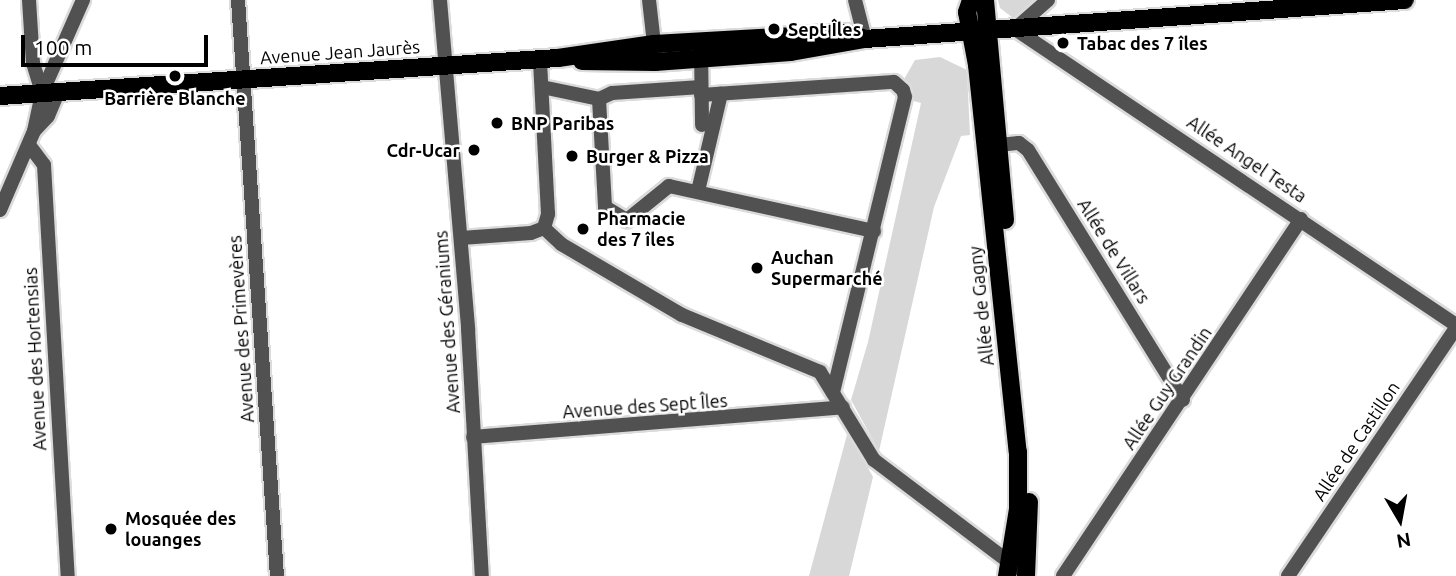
<!DOCTYPE html>
<html>
<head>
<meta charset="utf-8">
<style>
  body { margin:0 }
  #map { position:relative; width:1456px; height:576px; overflow:hidden; background:#fff; font-family:Ubuntu,sans-serif }
  div>[style] { position:absolute }
  .green>* { inset:0; background:#d8d8d8 }
  .roads { filter:drop-shadow(2px 0 #dbdbdb) drop-shadow(-2px 0 #dbdbdb) drop-shadow(0 2px #dbdbdb) drop-shadow(0 -2px #dbdbdb) }
  .minor>* { height:14px; margin:-7px; padding:0 7px; transform-origin:7px; border-radius:7px; background:#515151 }
  .major>* { height:18px; margin:-9px; padding:0 9px; transform-origin:9px; border-radius:9px; background:#000 }
  .dots>* { width:19px; height:19px; translate:-50% -50%; box-sizing:border-box; border:4px solid #fff; border-radius:50% }
  span { translate:-50% -50%; white-space:nowrap; text-align:center; line-height:1.15; -webkit-text-stroke:5px #fff; paint-order:stroke }
  .poi-label { font-size:18px; color:#000; font-weight:700 }
  .left { translate:0 -50%; text-align:left }
  .right { translate:-100% -50%; text-align:right }
  .street-label { font-size:18px; color:#000 }
  .north { position:absolute; left:1365px; top:485px; width:70px; height:70px; -webkit-text-stroke:5px #fff; paint-order:stroke; rotate:170deg; font-size:19px; font-weight:700; line-height:28px; text-align:center; color:#000 }
  .north::after { content:''; display:block; margin:auto; width:24px; height:32px; background:#000; clip-path:polygon(50% 0,100% 100%,50% 72%,0 100%) }
  .scale { position:absolute; left:21px; top:35px; width:187px; height:32px; box-sizing:border-box; border:4px solid #000; border-top:0; padding-left:9px; font-size:21px; line-height:24px; white-space:nowrap; color:#000; -webkit-text-stroke:5px #fff; paint-order:stroke }
</style>
</head>
<body>
<div id="map">
  <div class="green">
    <div style="clip-path:polygon(998px 0,1048px 0,1028px 18px,1013px 18px,1000px 8px)"></div>
    <div style="clip-path:polygon(940px 57px,967px 70px,970px 135px,961px 136px,934px 207px,879px 451px,851px 400px,868px 342px,921px 103px,910px 100px,903px 81px,915px 60px)"></div>
    <div style="clip-path:polygon(848px 431px,873px 477px,849px 576px,809px 576px)"></div>
  </div>
  <div class="roads">
    <div class="minor">
      <div style="left:29px;top:0;width:63px;rotate:86.4deg"></div>
      <div style="left:33px;top:63px;width:31px;rotate:73deg"></div>
      <div style="left:238px;top:0;width:577px;rotate:86.13deg"></div>
      <div style="left:440px;top:0;width:330px;rotate:85.1deg"></div>
      <div style="left:468px;top:329px;width:247px;rotate:86.8deg"></div>
      <div style="left:649px;top:0;width:53px;rotate:83.5deg"></div>
      <div style="left:855px;top:0;width:40px;rotate:75.6deg"></div>
      <div style="left:1048px;top:0;width:44px;rotate:138.7deg"></div>
      <div style="left:1015px;top:29px;width:531px;rotate:33.87deg"></div>
      <div style="left:701px;top:49px;width:76px;rotate:89.2deg"></div>
      <div style="left:542px;top:87px;width:58px;rotate:11.9deg"></div>
      <div style="left:599px;top:99px;width:14px;rotate:-25deg"></div>
      <div style="left:612px;top:93px;width:89px;rotate:-3.9deg"></div>
      <div style="left:701px;top:95px;width:193px;rotate:-3.9deg"></div>
      <div style="left:894px;top:82px;width:12px;rotate:42deg"></div>
      <div style="left:903px;top:90px;width:7px;rotate:74deg"></div>
      <div style="left:905px;top:97px;width:304px;rotate:103.7deg"></div>
      <div style="left:599px;top:99px;width:108px;rotate:86.8deg"></div>
      <div style="left:605px;top:207px;width:26px;rotate:31deg"></div>
      <div style="left:627px;top:220px;width:54px;rotate:-39deg"></div>
      <div style="left:669px;top:186px;width:210px;rotate:12.4deg"></div>
      <div style="left:35px;top:130px;width:19px;rotate:-47deg"></div>
      <div style="left:48px;top:116px;width:26px;rotate:-67deg"></div>
      <div style="left:29px;top:145px;width:25px;rotate:53deg"></div>
      <div style="left:44px;top:165px;width:412px;rotate:86.7deg"></div>
      <div style="left:999px;top:145px;width:20px;rotate:-6deg"></div>
      <div style="left:1019px;top:143px;width:11px;rotate:38deg"></div>
      <div style="left:1028px;top:150px;width:294px;rotate:58.2deg"></div>
      <div style="left:698px;top:191px;width:100px;rotate:-76.7deg"></div>
      <div style="left:0;top:210px;width:86px;rotate:-66.7deg"></div>
      <div style="left:34px;top:131px;width:39px;rotate:-78deg"></div>
      <div style="left:42px;top:93px;width:102px;rotate:-66.2deg"></div>
      <div style="left:544px;top:228px;width:23px;rotate:43deg"></div>
      <div style="left:561px;top:244px;width:140px;rotate:30.4deg"></div>
      <div style="left:682px;top:315px;width:149px;rotate:22.4deg"></div>
      <div style="left:820px;top:372px;width:103px;rotate:58.5deg"></div>
      <div style="left:874px;top:460px;width:179px;rotate:37.1deg"></div>
      <div style="left:461px;top:238px;width:70px;rotate:-4.1deg"></div>
      <div style="left:531px;top:233px;width:14px;rotate:-21deg"></div>
      <div style="left:544px;top:228px;width:15px;rotate:-74deg"></div>
      <div style="left:548px;top:214px;width:155px;rotate:-93deg"></div>
      <div style="left:473px;top:437px;width:371px;rotate:-4.6deg"></div>
      <div style="left:1063px;top:576px;width:429px;rotate:-56.3deg"></div>
      <div style="left:1288px;top:576px;width:300px;rotate:-55.9deg"></div>
    </div>
    <div class="major">
      <div style="left:971px;top:0;width:13px;rotate:108deg"></div>
      <div style="left:967px;top:12px;width:54px;rotate:79.3deg"></div>
      <div style="left:977px;top:65px;width:389px;rotate:84deg"></div>
      <div style="left:1018px;top:452px;width:57px;rotate:90deg"></div>
      <div style="left:1018px;top:509px;width:68px;rotate:99.3deg"></div>
      <div style="left:985px;top:0;width:221px;rotate:84.8deg"></div>
      <div style="left:582px;top:61px;width:73px;rotate:0.8deg"></div>
      <div style="left:655px;top:62px;width:136px;rotate:-4.2deg"></div>
      <div style="left:791px;top:52px;width:75px;rotate:-10deg"></div>
      <div style="left:865px;top:39px;width:541px;rotate:-4.13deg"></div>
      <div style="left:0;top:96px;width:559px;rotate:-3.9deg"></div>
      <div style="left:558px;top:58px;width:97px;rotate:-8.3deg"></div>
      <div style="left:654px;top:44px;width:193px;rotate:-3.3deg"></div>
      <div style="left:847px;top:33px;width:19px;rotate:18deg"></div>
      <div style="left:1026px;top:576px;width:74px;rotate:-87.7deg"></div>
    </div>
  </div>
  <div class="dots">
    <div style="left:774px;top:29px;background:#000"></div>
    <div style="left:1063px;top:43px;background:#000"></div>
    <div style="left:175px;top:76px;background:#000"></div>
    <div style="left:497px;top:123px;background:#000"></div>
    <div style="left:474px;top:150px;background:#000"></div>
    <div style="left:572px;top:156px;background:#000"></div>
    <div style="left:583px;top:229px;background:#000"></div>
    <div style="left:757px;top:268px;background:#000"></div>
    <div style="left:111px;top:529px;background:#000"></div>
  </div>
  <div class="poi-label">
    <span class="left" style="left:788px;top:29px">Sept Îles</span>
    <span class="left" style="left:1077px;top:43px">Tabac des 7 îles</span>
    <span style="left:175px;top:98px">Barrière Blanche</span>
    <span class="left" style="left:511px;top:123px">BNP Paribas</span>
    <span class="right" style="left:460px;top:150px">Cdr-Ucar</span>
    <span class="left" style="left:586px;top:156px">Burger &amp; Pizza</span>
    <span class="left" style="left:597px;top:229px">Pharmacie<br>des 7 îles</span>
    <span class="left" style="left:771px;top:268px">Auchan<br>Supermarché</span>
    <span class="left" style="left:125px;top:529px">Mosquée des<br>louanges</span>
  </div>
  <div class="street-label">
    <span style="left:340px;top:52px;rotate:-4deg">Avenue Jean Jaurès</span>
    <span style="left:1247px;top:159px;rotate:34deg">Allée Angel Testa</span>
    <span style="left:1114px;top:251px;rotate:58deg">Allée de Villars</span>
    <span style="left:981px;top:306px;rotate:-96deg">Allée de Gagny</span>
    <span style="left:447px;top:322px;rotate:-94deg">Avenue des Géraniums</span>
    <span style="left:241px;top:329px;rotate:-94deg">Avenue des Primevères</span>
    <span style="left:35px;top:359px;rotate:-93deg">Avenue des Hortensias</span>
    <span style="left:1167px;top:388px;rotate:-56deg">Allée Guy Grandin</span>
    <span style="left:645px;top:406px;rotate:-4deg">Avenue des Sept Îles</span>
    <span style="left:1356px;top:441px;rotate:-56deg">Allée de Castillon</span>
  </div>
  <div class="north">N</div>
  <div class="scale">100 m</div>
</div>
</body>
</html>
